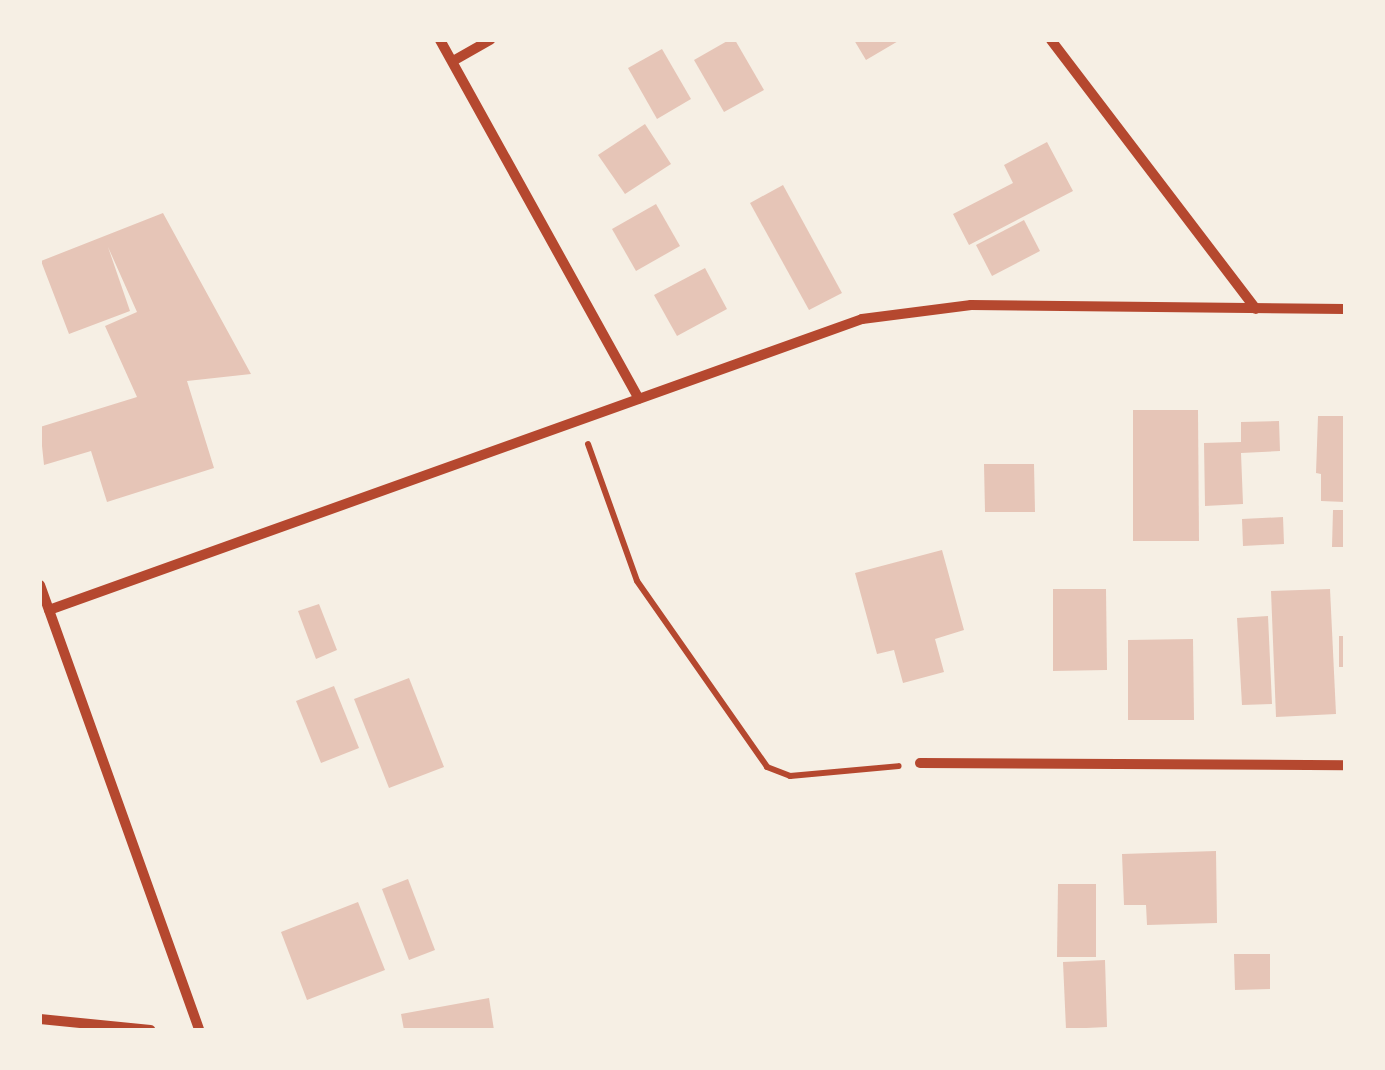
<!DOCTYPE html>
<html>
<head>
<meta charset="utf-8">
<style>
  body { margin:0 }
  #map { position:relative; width:1385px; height:1070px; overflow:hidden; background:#f6efe4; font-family:"PT Sans Narrow",sans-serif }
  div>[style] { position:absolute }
  .building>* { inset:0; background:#e6c5b7 }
  .path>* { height:6px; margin:-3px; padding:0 3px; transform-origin:3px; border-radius:3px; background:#b5482f }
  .minor>* { height:10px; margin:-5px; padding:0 5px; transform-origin:5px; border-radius:5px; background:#b5482f }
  span { translate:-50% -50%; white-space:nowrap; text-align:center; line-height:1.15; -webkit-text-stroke:9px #f6efe4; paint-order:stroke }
  .frame { position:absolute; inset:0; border:42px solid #f6efe4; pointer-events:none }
</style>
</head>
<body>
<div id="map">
  <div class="building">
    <div style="clip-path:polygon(729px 40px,735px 40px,764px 90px,724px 112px,694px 60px)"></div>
    <div style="clip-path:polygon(854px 40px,900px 40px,866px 60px)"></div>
    <div style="clip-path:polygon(662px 49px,691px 99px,657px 119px,628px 68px)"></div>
    <div style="clip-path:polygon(645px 124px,671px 164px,625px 194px,598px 155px)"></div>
    <div style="clip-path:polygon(1047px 142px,1073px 191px,969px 245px,953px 214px,1013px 183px,1004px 165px)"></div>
    <div style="clip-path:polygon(783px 185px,842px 293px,809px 310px,750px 203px)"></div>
    <div style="clip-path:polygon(656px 204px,680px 246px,636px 271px,612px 229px)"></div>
    <div style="clip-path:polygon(163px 213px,251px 374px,187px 381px,214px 468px,107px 502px,91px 451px,44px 465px,40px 427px,137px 397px,105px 326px,137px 312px,108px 247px,130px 311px,69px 334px,41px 261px)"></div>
    <div style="clip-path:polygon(1024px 220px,1040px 251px,992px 276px,976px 245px)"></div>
    <div style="clip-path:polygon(705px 268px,727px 309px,677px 336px,654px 295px)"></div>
    <div style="clip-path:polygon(1133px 410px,1198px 410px,1199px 541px,1133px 541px)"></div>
    <div style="clip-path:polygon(1318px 416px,1345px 416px,1345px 502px,1321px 501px,1321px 474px,1316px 473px)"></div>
    <div style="clip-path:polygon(1279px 421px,1280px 451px,1241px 453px,1243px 504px,1205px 506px,1204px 443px,1241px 442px,1241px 422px)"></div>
    <div style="clip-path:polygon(984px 464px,1034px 464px,1035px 512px,985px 512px)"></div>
    <div style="clip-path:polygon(1333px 510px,1345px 510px,1345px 547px,1332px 547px)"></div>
    <div style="clip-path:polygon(1283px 517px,1284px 544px,1243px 546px,1242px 519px)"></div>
    <div style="clip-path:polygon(942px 550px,964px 630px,935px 639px,944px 672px,903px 683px,894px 650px,877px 654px,855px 573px)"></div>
    <div style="clip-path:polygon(1053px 589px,1106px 589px,1107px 670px,1053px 671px)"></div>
    <div style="clip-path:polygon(1330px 589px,1336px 714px,1276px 717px,1271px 591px)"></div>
    <div style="clip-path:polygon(319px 604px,337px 650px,316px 659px,298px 611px)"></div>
    <div style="clip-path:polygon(1268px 616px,1272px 704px,1242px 705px,1237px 618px)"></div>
    <div style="clip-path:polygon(1339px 636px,1345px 636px,1345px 667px,1339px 667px)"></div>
    <div style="clip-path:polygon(1193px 639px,1194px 720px,1128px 720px,1128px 640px)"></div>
    <div style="clip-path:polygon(409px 678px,444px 767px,389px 788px,354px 699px)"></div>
    <div style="clip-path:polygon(334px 686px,359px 748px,321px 763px,296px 701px)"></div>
    <div style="clip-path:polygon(1216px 851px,1217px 923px,1147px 925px,1146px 905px,1124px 905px,1122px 854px)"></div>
    <div style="clip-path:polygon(408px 879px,435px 950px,409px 960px,382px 889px)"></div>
    <div style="clip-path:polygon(1058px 884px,1096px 884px,1096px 957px,1057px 957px)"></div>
    <div style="clip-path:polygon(358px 902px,385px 970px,307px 1000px,281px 932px)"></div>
    <div style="clip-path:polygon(1234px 954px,1270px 954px,1270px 989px,1235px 990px)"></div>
    <div style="clip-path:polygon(1105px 960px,1107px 1027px,1066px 1029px,1063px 962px)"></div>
    <div style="clip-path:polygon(489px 998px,494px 1030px,404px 1030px,401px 1014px)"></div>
  </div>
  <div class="path">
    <div style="left:588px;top:444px;width:145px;rotate:70.3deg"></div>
    <div style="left:637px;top:581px;width:227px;rotate:55deg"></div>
    <div style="left:767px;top:767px;width:25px;rotate:21deg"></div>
    <div style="left:790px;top:776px;width:109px;rotate:-5.2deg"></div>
  </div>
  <div class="minor">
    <div style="left:440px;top:40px;width:410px;rotate:61deg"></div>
    <div style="left:1051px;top:40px;width:338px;rotate:52.7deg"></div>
    <div style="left:453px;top:61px;width:43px;rotate:-29.6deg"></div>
    <div style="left:40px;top:585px;width:473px;rotate:70.3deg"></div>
    <div style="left:49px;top:610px;width:864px;rotate:-19.69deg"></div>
    <div style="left:862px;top:319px;width:110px;rotate:-7.3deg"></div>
    <div style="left:971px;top:305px;width:374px;rotate:0.6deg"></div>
    <div style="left:920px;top:763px;width:425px;rotate:0.3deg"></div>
    <div style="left:40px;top:1019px;width:111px;rotate:5.7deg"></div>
  </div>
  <div class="frame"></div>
</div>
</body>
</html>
